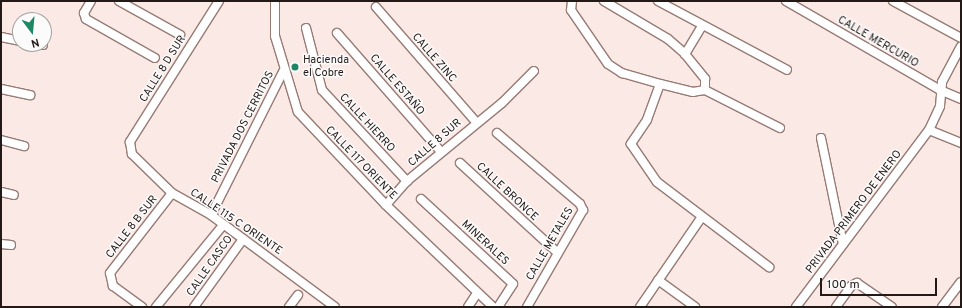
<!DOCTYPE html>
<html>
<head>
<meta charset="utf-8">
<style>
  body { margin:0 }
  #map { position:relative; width:962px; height:308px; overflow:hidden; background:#fbe9e5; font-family:Overpass,sans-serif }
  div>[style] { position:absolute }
  .roads { filter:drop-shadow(1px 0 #967b75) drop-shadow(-1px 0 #967b75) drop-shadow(0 1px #967b75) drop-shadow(0 -1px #967b75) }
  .minor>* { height:8px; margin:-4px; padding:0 4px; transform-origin:4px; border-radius:4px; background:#fff }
  .dots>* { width:11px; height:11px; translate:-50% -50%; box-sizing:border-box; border:2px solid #fbfbfb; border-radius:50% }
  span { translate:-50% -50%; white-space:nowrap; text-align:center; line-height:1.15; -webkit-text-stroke:3px #fbfbfb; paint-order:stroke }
  .street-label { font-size:11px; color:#231916 }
  .poi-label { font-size:11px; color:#231916 }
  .left { translate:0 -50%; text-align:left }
  .frame { position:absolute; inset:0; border:2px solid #231916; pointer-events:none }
  .north { position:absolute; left:12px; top:12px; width:40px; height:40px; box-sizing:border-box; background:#fbfbfb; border:1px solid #a5a19f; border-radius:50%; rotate:164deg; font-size:11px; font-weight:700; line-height:16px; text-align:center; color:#231916 }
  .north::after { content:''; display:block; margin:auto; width:14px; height:18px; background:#1e8865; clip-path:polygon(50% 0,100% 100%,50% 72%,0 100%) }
  .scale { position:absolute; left:820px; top:278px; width:117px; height:18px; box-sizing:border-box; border:2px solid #231916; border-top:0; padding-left:5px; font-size:12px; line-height:14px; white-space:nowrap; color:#231916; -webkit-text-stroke:3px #fbfbfb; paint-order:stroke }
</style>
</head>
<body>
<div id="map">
  <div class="roads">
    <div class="minor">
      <div style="left:91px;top:1px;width:14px;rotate:120deg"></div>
      <div style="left:84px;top:13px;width:6px;rotate:72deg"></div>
      <div style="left:86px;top:19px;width:79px;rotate:29.5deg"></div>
      <div style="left:119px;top:1px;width:70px;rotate:29.1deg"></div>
      <div style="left:219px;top:1px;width:167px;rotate:122.3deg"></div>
      <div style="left:130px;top:142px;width:12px;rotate:81deg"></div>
      <div style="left:132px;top:154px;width:56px;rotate:44.3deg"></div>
      <div style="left:172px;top:193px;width:45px;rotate:29.4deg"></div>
      <div style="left:211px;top:215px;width:154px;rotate:36.6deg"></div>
      <div style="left:275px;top:1px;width:35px;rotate:90deg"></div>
      <div style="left:275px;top:36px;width:79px;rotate:73.2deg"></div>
      <div style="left:298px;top:112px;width:128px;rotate:46.6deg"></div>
      <div style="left:386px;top:205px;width:148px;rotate:43.6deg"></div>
      <div style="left:572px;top:1px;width:9px;rotate:96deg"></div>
      <div style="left:571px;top:10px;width:65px;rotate:55.6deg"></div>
      <div style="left:608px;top:64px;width:17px;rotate:33deg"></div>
      <div style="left:622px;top:73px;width:40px;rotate:16deg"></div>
      <div style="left:604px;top:1px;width:74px;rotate:30.7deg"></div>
      <div style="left:668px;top:39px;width:23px;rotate:41deg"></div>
      <div style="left:658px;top:1px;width:146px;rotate:28.1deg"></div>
      <div style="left:786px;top:1px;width:178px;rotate:30deg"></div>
      <div style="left:940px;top:90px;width:23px;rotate:23deg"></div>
      <div style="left:893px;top:1px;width:77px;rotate:28.6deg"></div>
      <div style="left:376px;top:7px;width:152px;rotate:49deg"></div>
      <div style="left:702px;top:26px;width:33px;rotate:121deg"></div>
      <div style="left:685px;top:54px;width:32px;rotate:51deg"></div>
      <div style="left:705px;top:79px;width:11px;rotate:90deg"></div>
      <div style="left:306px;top:28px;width:64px;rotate:75.5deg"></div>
      <div style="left:322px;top:90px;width:125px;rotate:47deg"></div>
      <div style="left:337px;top:33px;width:158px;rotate:48.8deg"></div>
      <div style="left:1px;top:37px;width:19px;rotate:12deg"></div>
      <div style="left:38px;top:44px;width:5px;rotate:11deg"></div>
      <div style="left:1px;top:89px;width:30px;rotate:12deg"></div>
      <div style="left:705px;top:90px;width:12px;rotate:171deg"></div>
      <div style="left:693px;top:92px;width:34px;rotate:-166deg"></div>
      <div style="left:660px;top:84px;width:38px;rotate:110deg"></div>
      <div style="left:647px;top:120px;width:29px;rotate:124deg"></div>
      <div style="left:631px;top:144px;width:46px;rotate:55.6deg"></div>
      <div style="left:657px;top:182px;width:141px;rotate:37.2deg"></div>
      <div style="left:705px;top:90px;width:84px;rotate:26.9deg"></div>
      <div style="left:929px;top:130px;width:35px;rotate:22deg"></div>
      <div style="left:497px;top:133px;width:109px;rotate:40.5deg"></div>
      <div style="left:580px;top:204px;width:7px;rotate:63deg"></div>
      <div style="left:583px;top:210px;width:112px;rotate:120deg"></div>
      <div style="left:821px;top:138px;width:108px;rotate:78.3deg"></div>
      <div style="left:1px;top:140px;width:24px;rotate:15deg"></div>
      <div style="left:460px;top:163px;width:133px;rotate:42.6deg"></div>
      <div style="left:1px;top:192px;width:13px;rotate:13deg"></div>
      <div style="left:421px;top:199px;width:125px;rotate:42.7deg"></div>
      <div style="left:513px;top:284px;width:27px;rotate:123deg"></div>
      <div style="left:386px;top:205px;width:32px;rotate:-49deg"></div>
      <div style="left:407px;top:181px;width:123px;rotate:-39.4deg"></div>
      <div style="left:502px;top:103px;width:45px;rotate:-45deg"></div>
      <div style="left:211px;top:215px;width:162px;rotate:-63.3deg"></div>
      <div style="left:1px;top:244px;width:10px;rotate:6deg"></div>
      <div style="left:658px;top:280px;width:46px;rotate:36.1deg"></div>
      <div style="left:142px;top:307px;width:36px;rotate:-144deg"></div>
      <div style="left:113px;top:286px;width:13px;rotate:-103deg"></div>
      <div style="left:110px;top:273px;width:101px;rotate:-52.2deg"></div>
      <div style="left:156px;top:307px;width:106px;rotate:-50.7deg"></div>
      <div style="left:194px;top:307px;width:84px;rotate:-54.2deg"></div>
      <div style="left:289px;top:307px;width:15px;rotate:-53deg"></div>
      <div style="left:468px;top:307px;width:17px;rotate:-57deg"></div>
      <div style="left:640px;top:307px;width:108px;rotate:-55.6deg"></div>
      <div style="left:796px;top:307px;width:221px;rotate:-53.1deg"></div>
      <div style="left:929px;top:130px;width:26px;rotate:-65deg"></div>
      <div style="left:940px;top:106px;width:24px;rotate:-85deg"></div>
      <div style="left:942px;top:82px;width:40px;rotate:-62deg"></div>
      <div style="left:836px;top:307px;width:26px;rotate:-54deg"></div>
      <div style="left:851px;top:286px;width:7px;rotate:-27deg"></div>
      <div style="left:857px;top:283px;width:42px;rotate:34.4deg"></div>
      <div style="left:942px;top:307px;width:31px;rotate:-53deg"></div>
    </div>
  </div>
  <div class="dots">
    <div style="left:295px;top:67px;background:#1e8865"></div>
  </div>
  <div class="street-label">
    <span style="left:878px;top:42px;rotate:30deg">CALLE MERCURIO</span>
    <span style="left:434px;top:58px;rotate:49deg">CALLE ZINC</span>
    <span style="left:163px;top:69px;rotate:-58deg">CALLE 8 D SUR</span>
    <span style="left:397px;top:85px;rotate:49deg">CALLE ESTAÑO</span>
    <span style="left:367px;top:123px;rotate:47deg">CALLE HIERRO</span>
    <span style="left:243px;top:127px;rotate:-63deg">PRIVADA DOS CERRITOS</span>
    <span style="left:435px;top:143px;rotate:-41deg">CALLE 8 SUR</span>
    <span style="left:361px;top:163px;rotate:46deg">CALLE 117 ORIENTE</span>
    <span style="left:507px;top:192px;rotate:43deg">CALLE BRONCE</span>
    <span style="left:854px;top:212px;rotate:-53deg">PRIVADA PRIMERO DE ENERO</span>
    <span style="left:236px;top:222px;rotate:34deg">CALLE 115 C ORIENTE</span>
    <span style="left:132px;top:227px;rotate:-52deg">CALLE 8 B SUR</span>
    <span style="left:485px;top:243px;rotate:43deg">MINERALES</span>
    <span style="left:550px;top:244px;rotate:-60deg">CALLE METALES</span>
    <span style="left:210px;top:266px;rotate:-55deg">CALLE CASCO</span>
  </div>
  <div class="poi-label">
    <span class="left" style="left:303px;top:67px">Hacienda<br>el Cobre</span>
  </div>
  <div class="frame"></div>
  <div class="north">N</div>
  <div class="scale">100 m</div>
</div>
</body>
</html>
